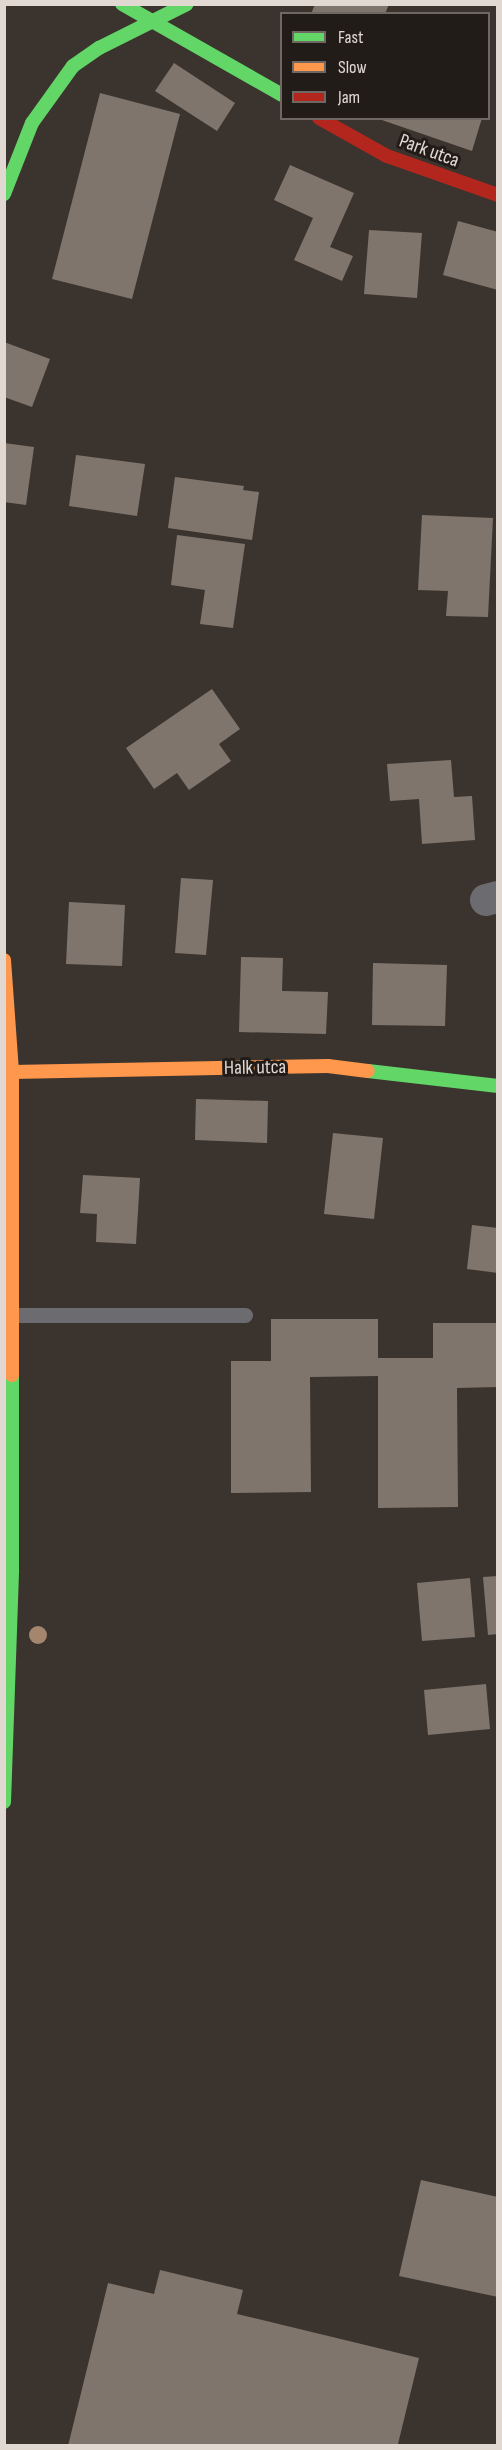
<!DOCTYPE html>
<html>
<head>
<meta charset="utf-8">
<style>
  body { margin:0 }
  #map { position:relative; width:502px; height:2450px; overflow:hidden; background:#3b342e; font-family:"Sofia Sans Condensed",sans-serif }
  div>[style] { position:absolute }
  .building>* { inset:0; background:#80756d }
  .lane>* { height:15px; margin:-7.5px; padding:0 7.5px; transform-origin:7.5px; border-radius:7.5px; background:#6c6b6f }
  .street>* { height:32px; margin:-16px; padding:0 16px; transform-origin:16px; border-radius:16px; background:#6c6b6f }
  .fast>* { height:14px; margin:-7px; padding:0 7px; transform-origin:7px; border-radius:7px; background:#63d668 }
  .slow>* { height:14px; margin:-7px; padding:0 7px; transform-origin:7px; border-radius:7px; background:#ff974d }
  .jam>* { height:14px; margin:-7px; padding:0 7px; transform-origin:7px; border-radius:7px; background:#b3261e }
  .trees>* { width:18px; height:18px; margin:-9px; border-radius:50%; background:#a4866f }
  span { translate:-50% -50%; white-space:nowrap; text-align:center; line-height:1.15; -webkit-text-stroke:6px #221c18; paint-order:stroke }
  .street-label { font-size:20px; color:#e1d8d2 }
  .frame { position:absolute; inset:0; border:6px solid #e1d8d2; pointer-events:none }
  .legend { position:absolute; left:280px; top:12px; width:210px; height:108px; box-sizing:border-box; background:#221c18; border:2px solid #6e6762; margin:0; padding:8px 10px; list-style:none; font-size:18px; color:#e1d8d2 }
  .legend li { display:flex; align-items:center; gap:12px; height:30px }
  .legend b { width:30px; border:2px solid #6e6762 }
</style>
</head>
<body>
<div id="map">
  <div class="building">
    <div style="clip-path:polygon(315px 4px,389px 4px,385px 14px,311px 14px)"></div>
    <div style="clip-path:polygon(174px 63px,235px 103px,217px 131px,155px 91px)"></div>
    <div style="clip-path:polygon(100px 93px,180px 114px,132px 299px,52px 279px)"></div>
    <div style="clip-path:polygon(376px 118px,482px 118px,472px 151px)"></div>
    <div style="clip-path:polygon(290px 165px,354px 193px,330px 247px,353px 256px,342px 281px,294px 260px,313px 218px,274px 200px)"></div>
    <div style="clip-path:polygon(458px 221px,498px 232px,498px 290px,443px 275px)"></div>
    <div style="clip-path:polygon(369px 230px,422px 233px,417px 298px,364px 294px)"></div>
    <div style="clip-path:polygon(4px 342px,50px 359px,32px 407px,4px 397px)"></div>
    <div style="clip-path:polygon(4px 443px,34px 447px,26px 505px,4px 502px)"></div>
    <div style="clip-path:polygon(76px 455px,145px 464px,137px 516px,69px 506px)"></div>
    <div style="clip-path:polygon(175px 477px,244px 486px,243px 490px,259px 492px,252px 540px,168px 528px)"></div>
    <div style="clip-path:polygon(422px 515px,493px 518px,488px 617px,446px 616px,448px 591px,418px 590px)"></div>
    <div style="clip-path:polygon(177px 535px,245px 544px,233px 628px,200px 624px,205px 590px,171px 585px)"></div>
    <div style="clip-path:polygon(212px 689px,240px 729px,219px 744px,231px 761px,189px 790px,177px 773px,154px 789px,126px 748px)"></div>
    <div style="clip-path:polygon(451px 760px,454px 797px,472px 796px,475px 840px,422px 844px,419px 799px,390px 801px,387px 764px)"></div>
    <div style="clip-path:polygon(181px 878px,213px 880px,206px 955px,175px 953px)"></div>
    <div style="clip-path:polygon(69px 902px,125px 905px,122px 966px,66px 964px)"></div>
    <div style="clip-path:polygon(241px 957px,283px 958px,282px 991px,328px 992px,326px 1034px,239px 1032px)"></div>
    <div style="clip-path:polygon(373px 963px,447px 965px,445px 1026px,372px 1025px)"></div>
    <div style="clip-path:polygon(196px 1099px,268px 1101px,267px 1143px,195px 1140px)"></div>
    <div style="clip-path:polygon(333px 1133px,383px 1138px,374px 1219px,324px 1214px)"></div>
    <div style="clip-path:polygon(83px 1175px,140px 1178px,136px 1244px,96px 1242px,97px 1214px,80px 1213px)"></div>
    <div style="clip-path:polygon(472px 1225px,498px 1228px,498px 1273px,467px 1269px)"></div>
    <div style="clip-path:polygon(271px 1319px,378px 1319px,378px 1358px,433px 1358px,433px 1323px,498px 1323px,498px 1387px,457px 1388px,458px 1507px,378px 1508px,378px 1376px,310px 1377px,311px 1492px,231px 1493px,231px 1361px,271px 1361px)"></div>
    <div style="clip-path:polygon(498px 1576px,498px 1634px,488px 1635px,483px 1577px)"></div>
    <div style="clip-path:polygon(470px 1578px,475px 1637px,422px 1641px,417px 1583px)"></div>
    <div style="clip-path:polygon(486px 1684px,490px 1729px,428px 1735px,424px 1690px)"></div>
    <div style="clip-path:polygon(421px 2180px,498px 2197px,498px 2297px,399px 2276px)"></div>
    <div style="clip-path:polygon(160px 2270px,243px 2290px,237px 2314px,419px 2358px,398px 2444px,402px 2446px,68px 2446px,108px 2283px,154px 2294px)"></div>
  </div>
  <div class="lane">
    <div style="left:12px;top:1315px;width:233px"></div>
  </div>
  <div class="street">
    <div style="left:486px;top:900px;width:12px;rotate:-14deg"></div>
  </div>
  <div class="fast">
    <div style="left:122px;top:4px;width:184px;rotate:29.6deg"></div>
    <div style="left:4px;top:194px;width:76px;rotate:-68.5deg"></div>
    <div style="left:32px;top:123px;width:70px;rotate:-54.3deg"></div>
    <div style="left:73px;top:66px;width:32px;rotate:-35deg"></div>
    <div style="left:99px;top:48px;width:98px;rotate:-26.6deg"></div>
    <div style="left:368px;top:1071px;width:131px;rotate:6.6deg"></div>
    <div style="left:4px;top:1802px;width:232px;rotate:-88deg"></div>
    <div style="left:12px;top:1570px;width:195px;rotate:-90deg"></div>
  </div>
  <div class="slow">
    <div style="left:4px;top:960px;width:112px;rotate:85.9deg"></div>
    <div style="left:12px;top:1072px;width:303px;rotate:90deg"></div>
    <div style="left:12px;top:1072px;width:316px;rotate:-1.1deg"></div>
    <div style="left:328px;top:1066px;width:40px;rotate:7.1deg"></div>
  </div>
  <div class="jam">
    <div style="left:319px;top:118px;width:78px;rotate:29.2deg"></div>
    <div style="left:387px;top:156px;width:118px;rotate:19.4deg"></div>
  </div>
  <div class="trees">
    <div style="left:38px;top:1635px"></div>
  </div>
  <div class="street-label">
    <span style="left:429px;top:151px;rotate:20deg">Park utca</span>
    <span style="left:255px;top:1068px;rotate:-1deg">Halk utca</span>
  </div>
  <div class="frame"></div>
  <ul class="legend">
  <li><b style="height:8px;background:#63d668"></b>Fast</li>
  <li><b style="height:8px;background:#ff974d"></b>Slow</li>
  <li><b style="height:8px;background:#b3261e"></b>Jam</li>
  </ul>
</div>
</body>
</html>
